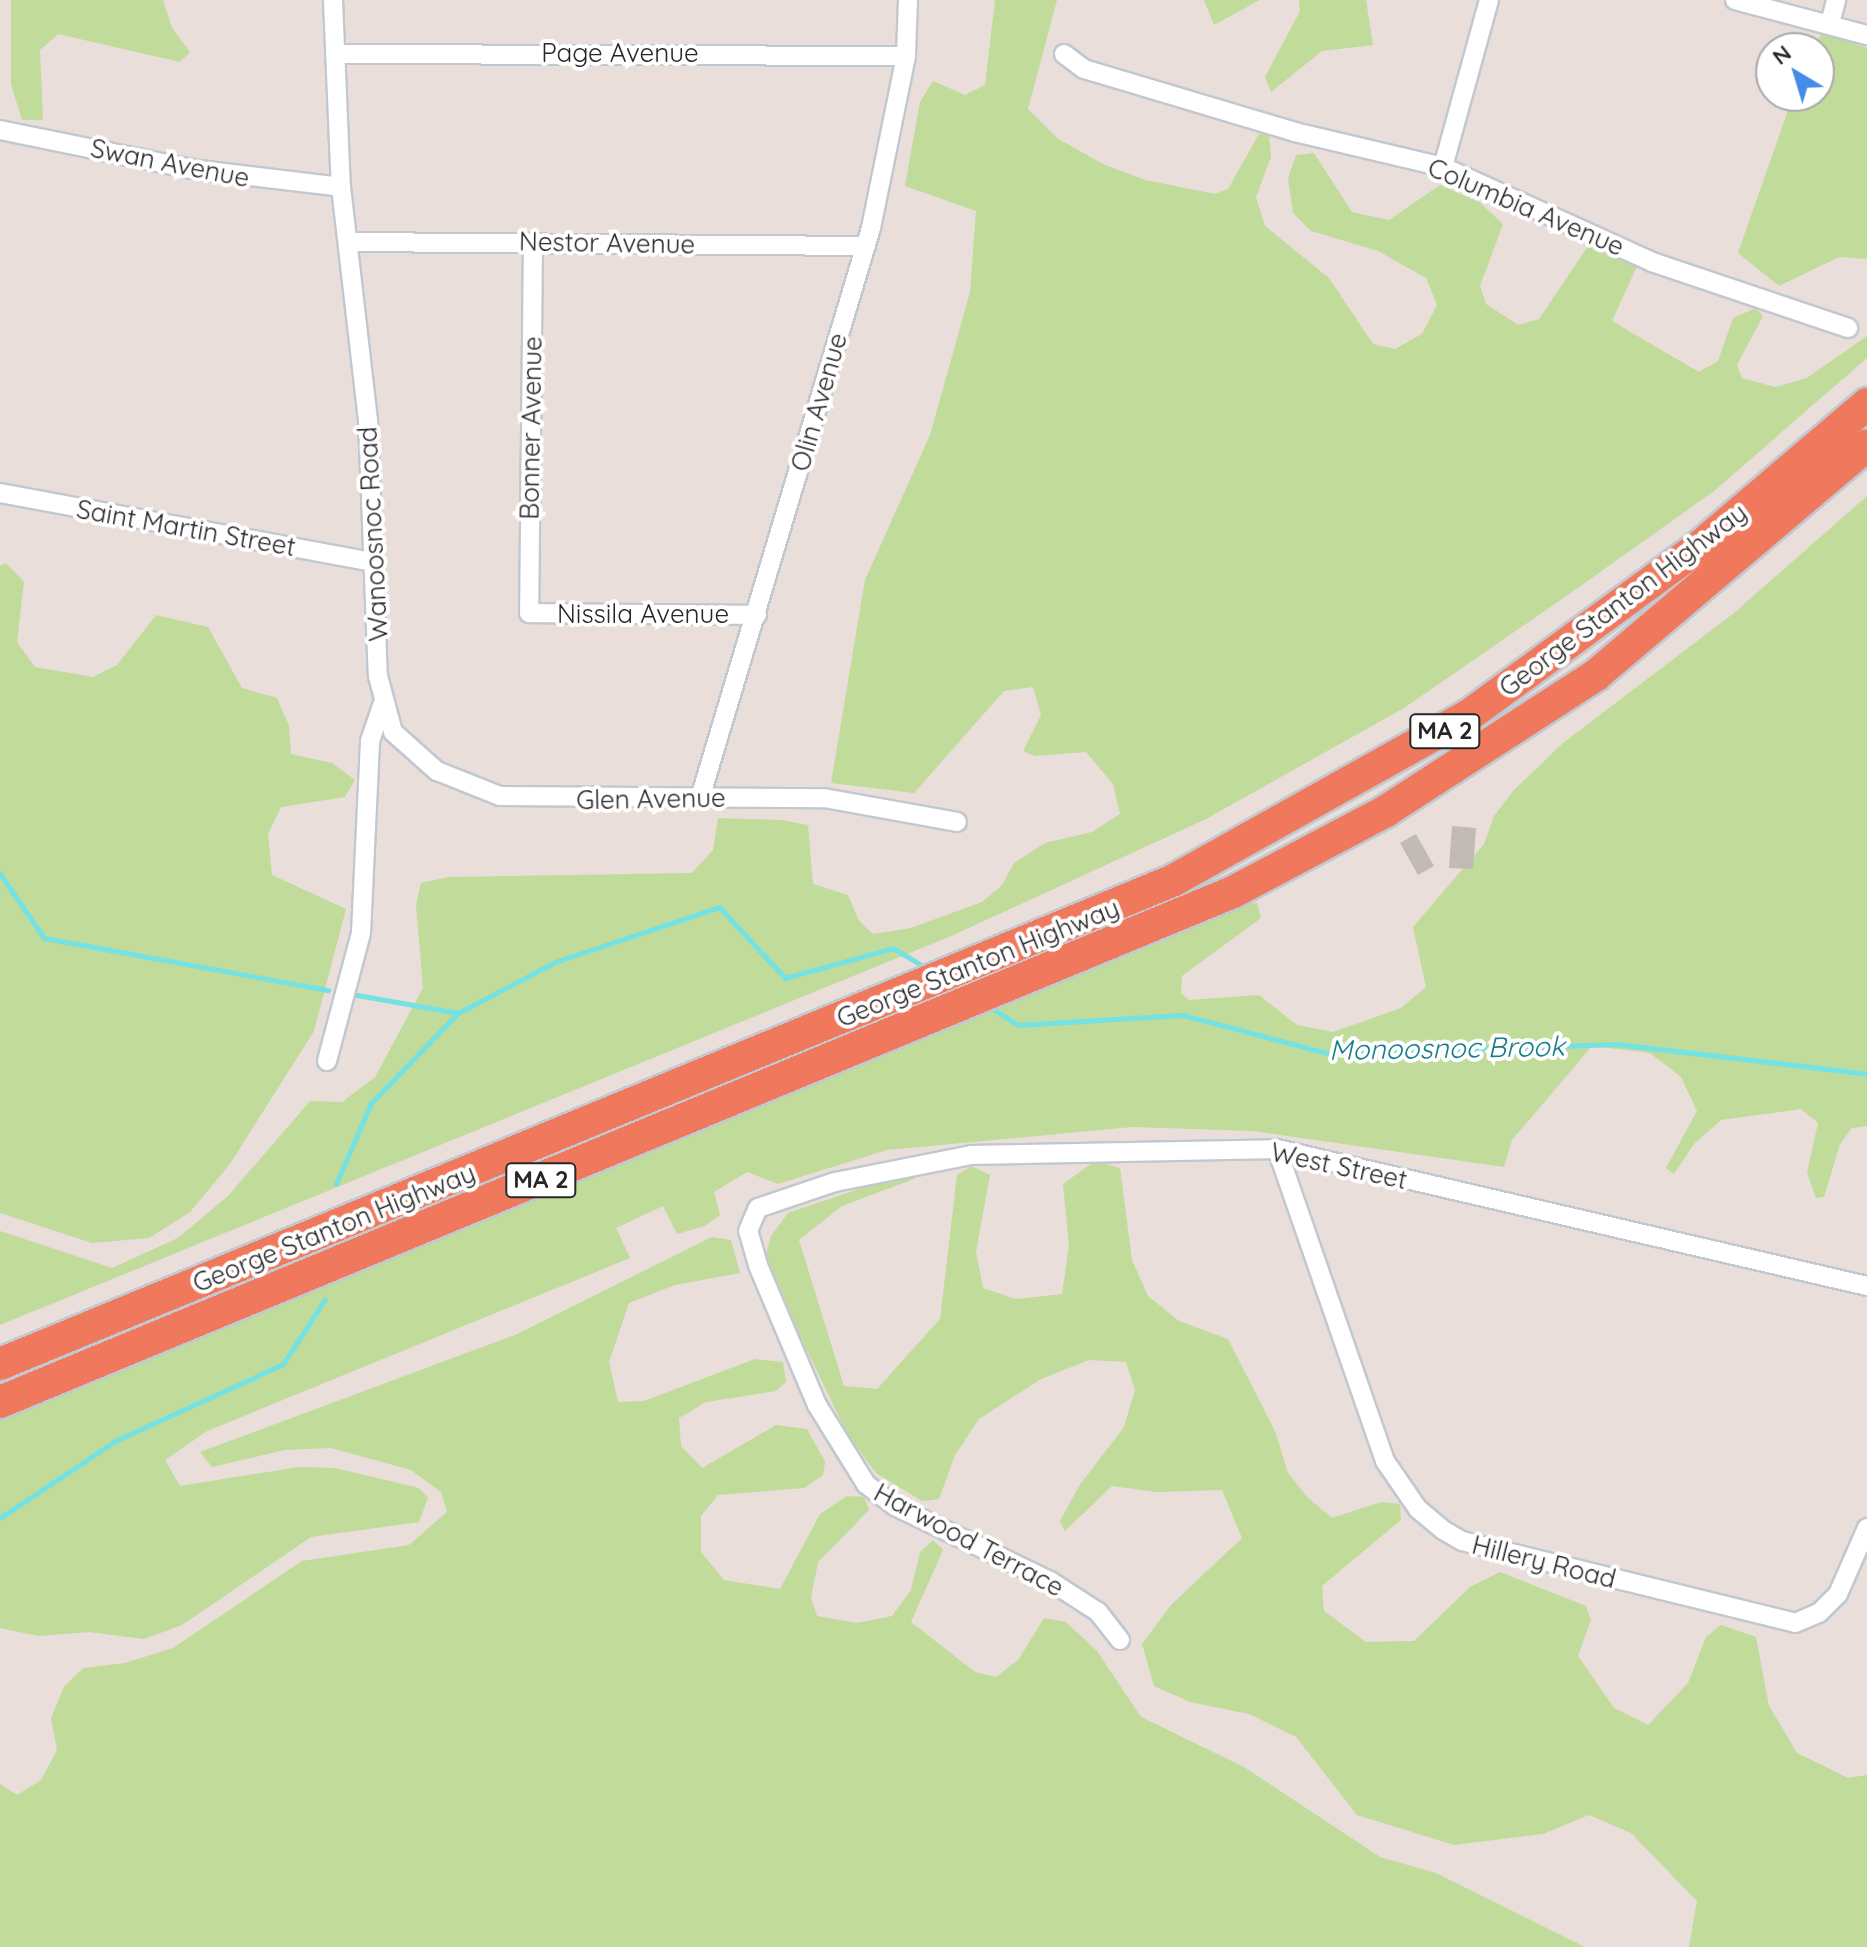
<!DOCTYPE html>
<html>
<head>
<meta charset="utf-8">
<style>
  body { margin:0 }
  #map { position:relative; width:1867px; height:1947px; overflow:hidden; background:#e9ded9; font-family:Quicksand,sans-serif }
  div>[style] { position:absolute }
  .green>* { inset:0; background:#c0db9a }
  .stream>* { height:5px; margin:-2.5px; padding:0 2.5px; transform-origin:2.5px; border-radius:2.5px; background:#74e1e3 }
  .building>* { inset:0; background:#c1bab5 }
  .roads { filter:drop-shadow(2px 0 #c2c8d0) drop-shadow(-2px 0 #c2c8d0) drop-shadow(0 2px #c2c8d0) drop-shadow(0 -2px #c2c8d0) }
  .street>* { height:18px; margin:-9px; padding:0 9px; transform-origin:9px; border-radius:9px; background:#fff }
  .highway>* { height:32px; margin:-16px; padding:0 16px; transform-origin:16px; border-radius:16px; background:#f0795d }
  span { translate:-50% -50%; white-space:nowrap; text-align:center; line-height:1.15; -webkit-text-stroke:8px #fff; paint-order:stroke }
  .shield-label span { padding:2px 6px; background:#fff; border:2px solid; border-radius:6px; -webkit-text-stroke-width:0 }
  .shield-label { font-size:24px; color:#272727; font-weight:700 }
  .street-label { font-size:26px; color:#272727 }
  .water-label { font-size:28px; color:#187f8a; font-style:italic }
  .north { position:absolute; left:1755px; top:32px; width:80px; height:80px; box-sizing:border-box; background:#fff; border:2px solid #a9a9a9; border-radius:50%; rotate:322deg; font-size:22px; font-weight:700; line-height:32px; text-align:center; color:#272727 }
  .north::after { content:''; display:block; margin:auto; width:28px; height:36px; background:#458cea; clip-path:polygon(50% 0,100% 100%,50% 72%,0 100%) }
</style>
</head>
<body>
<div id="map">
  <div class="green">
    <div style="clip-path:polygon(11px 0,163px 0,172px 28px,190px 52px,180px 62px,58px 34px,40px 50px,43px 120px,22px 120px,11px 84px)"></div>
    <div style="clip-path:polygon(995px 0,1057px 0,1028px 109px,1057px 138px,1103px 164px,1145px 180px,1215px 194px,1228px 189px,1260px 132px,1269px 135px,1271px 157px,1256px 197px,1265px 226px,1329px 278px,1373px 344px,1395px 349px,1422px 334px,1437px 305px,1426px 278px,1378px 251px,1311px 231px,1293px 213px,1288px 178px,1296px 155px,1314px 153px,1352px 212px,1389px 220px,1440px 185px,1479px 202px,1503px 224px,1480px 286px,1486px 304px,1518px 325px,1539px 319px,1590px 243px,1638px 264px,1612px 321px,1699px 372px,1718px 361px,1733px 318px,1756px 308px,1763px 316px,1737px 365px,1742px 378px,1775px 387px,1807px 378px,1867px 336px,1867px 358px,1714px 491px,1572px 592px,1404px 708px,1206px 819px,951px 936px,0 1325px,0 1231px,112px 1268px,178px 1238px,228px 1196px,310px 1101px,342px 1102px,375px 1077px,423px 988px,416px 905px,421px 883px,449px 877px,692px 873px,713px 850px,718px 818px,782px 820px,808px 825px,813px 884px,848px 895px,859px 921px,873px 934px,911px 928px,982px 902px,1002px 885px,1014px 863px,1045px 843px,1092px 832px,1120px 814px,1113px 784px,1086px 752px,1035px 756px,1023px 751px,1041px 715px,1033px 687px,1004px 691px,914px 793px,831px 783px,865px 580px,930px 435px,970px 292px,976px 211px,905px 186px,920px 102px,933px 81px,965px 95px,985px 85px)"></div>
    <div style="clip-path:polygon(1204px 0,1260px 0,1214px 25px)"></div>
    <div style="clip-path:polygon(1299px 0,1366px 0,1373px 45px,1322px 51px,1271px 92px,1265px 77px,1300px 11px)"></div>
    <div style="clip-path:polygon(1823px 33px,1867px 48px,1867px 259px,1839px 257px,1779px 286px,1738px 253px,1793px 96px,1819px 96px,1819px 48px,1810px 48px)"></div>
    <div style="clip-path:polygon(1867px 496px,1867px 1126px,1852px 1128px,1840px 1144px,1824px 1197px,1816px 1198px,1807px 1173px,1818px 1123px,1801px 1109px,1721px 1120px,1694px 1144px,1674px 1174px,1666px 1168px,1697px 1111px,1681px 1077px,1650px 1053px,1592px 1046px,1512px 1140px,1504px 1167px,1253px 1131px,1132px 1127px,887px 1150px,778px 1184px,747px 1172px,714px 1192px,720px 1215px,705px 1226px,677px 1234px,663px 1206px,616px 1228px,630px 1258px,207px 1431px,165px 1460px,180px 1486px,299px 1467px,335px 1468px,419px 1488px,428px 1498px,419px 1522px,311px 1537px,182px 1625px,144px 1639px,89px 1632px,39px 1636px,0 1628px,0 1415px,1241px 905px,1257px 903px,1261px 918px,1182px 976px,1181px 993px,1189px 1000px,1259px 995px,1297px 1025px,1333px 1032px,1401px 1008px,1426px 987px,1413px 927px,1484px 844px,1494px 816px,1514px 790px,1563px 743px,1734px 613px)"></div>
    <div style="clip-path:polygon(6px 563px,24px 582px,17px 642px,35px 667px,93px 677px,117px 665px,156px 615px,208px 627px,242px 688px,277px 698px,289px 726px,291px 754px,332px 763px,355px 780px,345px 797px,281px 807px,268px 834px,272px 875px,346px 909px,314px 1031px,230px 1164px,190px 1212px,149px 1238px,92px 1243px,0 1213px,0 566px)"></div>
    <div style="clip-path:polygon(1095px 1161px,1120px 1168px,1132px 1260px,1148px 1296px,1179px 1321px,1228px 1339px,1275px 1431px,1288px 1473px,1308px 1498px,1332px 1518px,1381px 1502px,1400px 1504px,1401px 1520px,1322px 1586px,1324px 1611px,1366px 1642px,1414px 1641px,1470px 1587px,1500px 1572px,1586px 1606px,1591px 1620px,1578px 1656px,1614px 1708px,1648px 1725px,1688px 1683px,1706px 1637px,1721px 1625px,1756px 1637px,1769px 1706px,1797px 1753px,1848px 1778px,1867px 1775px,1867px 1947px,1689px 1947px,1697px 1901px,1631px 1833px,1589px 1815px,1543px 1834px,1454px 1845px,1357px 1815px,1296px 1737px,1249px 1714px,1190px 1702px,1154px 1686px,1142px 1644px,1171px 1605px,1242px 1538px,1222px 1490px,1157px 1492px,1112px 1486px,1065px 1531px,1060px 1521px,1079px 1486px,1124px 1427px,1135px 1390px,1126px 1362px,1089px 1360px,1041px 1379px,979px 1419px,955px 1455px,939px 1499px,922px 1501px,876px 1473px,848px 1435px,801px 1338px,766px 1254px,771px 1236px,788px 1213px,909px 1172px,914px 1179px,842px 1206px,799px 1240px,844px 1386px,877px 1389px,940px 1319px,957px 1175px,971px 1166px,990px 1175px,976px 1252px,983px 1288px,1016px 1299px,1062px 1294px,1069px 1246px,1063px 1184px)"></div>
    <div style="clip-path:polygon(712px 1237px,731px 1240px,740px 1273px,675px 1285px,629px 1303px,609px 1362px,618px 1402px,644px 1401px,755px 1359px,783px 1362px,786px 1382px,776px 1391px,706px 1402px,679px 1418px,681px 1446px,702px 1468px,776px 1425px,807px 1429px,825px 1462px,823px 1475px,804px 1488px,718px 1495px,701px 1516px,701px 1552px,724px 1580px,780px 1589px,820px 1514px,847px 1496px,864px 1497px,869px 1510px,818px 1562px,811px 1598px,817px 1616px,857px 1623px,892px 1616px,911px 1590px,920px 1552px,933px 1540px,943px 1550px,911px 1622px,975px 1672px,996px 1677px,1018px 1660px,1044px 1618px,1066px 1622px,1097px 1651px,1141px 1717px,1244px 1767px,1380px 1857px,1436px 1873px,1585px 1947px,0 1947px,0 1784px,17px 1795px,41px 1780px,57px 1750px,51px 1718px,64px 1687px,83px 1668px,125px 1663px,173px 1648px,302px 1561px,409px 1545px,447px 1512px,441px 1492px,411px 1470px,331px 1448px,285px 1450px,212px 1467px,200px 1452px,515px 1335px)"></div>
  </div>
  <div class="stream">
    <div style="left:0;top:874px;width:78px;rotate:55.5deg"></div>
    <div style="left:44px;top:938px;width:289px;rotate:10.4deg"></div>
    <div style="left:357px;top:995px;width:103px;rotate:10.1deg"></div>
    <div style="left:988px;top:1006px;width:36px;rotate:32deg"></div>
    <div style="left:1018px;top:1025px;width:165px;rotate:-3.5deg"></div>
    <div style="left:1183px;top:1015px;width:153px;rotate:14.8deg"></div>
    <div style="left:1331px;top:1054px;width:286px;rotate:-2deg"></div>
    <div style="left:1617px;top:1044px;width:252px;rotate:6.8deg"></div>
    <div style="left:336px;top:1184px;width:88px;rotate:-66.6deg"></div>
    <div style="left:371px;top:1103px;width:125px;rotate:-46deg"></div>
    <div style="left:458px;top:1013px;width:110px;rotate:-27.7deg"></div>
    <div style="left:555px;top:962px;width:173px;rotate:-18.5deg"></div>
    <div style="left:719px;top:907px;width:97px;rotate:47.1deg"></div>
    <div style="left:785px;top:978px;width:112px;rotate:-15.5deg"></div>
    <div style="left:893px;top:948px;width:41px;rotate:31deg"></div>
    <div style="left:0;top:1518px;width:138px;rotate:-33.8deg"></div>
    <div style="left:115px;top:1441px;width:185px;rotate:-24.6deg"></div>
    <div style="left:283px;top:1364px;width:77px;rotate:-57.1deg"></div>
  </div>
  <div class="building">
    <div style="clip-path:polygon(1452px 826px,1476px 828px,1473px 869px,1449px 868px)"></div>
    <div style="clip-path:polygon(1416px 834px,1434px 866px,1418px 875px,1400px 843px)"></div>
  </div>
  <div class="roads">
    <div class="street">
      <div style="left:333px;top:0;width:187px;rotate:87.6deg"></div>
      <div style="left:341px;top:187px;width:235px;rotate:83.4deg"></div>
      <div style="left:368px;top:420px;width:256px;rotate:87.8deg"></div>
      <div style="left:378px;top:676px;width:58px;rotate:75deg"></div>
      <div style="left:393px;top:732px;width:59px;rotate:41.6deg"></div>
      <div style="left:437px;top:771px;width:68px;rotate:21.6deg"></div>
      <div style="left:500px;top:796px;width:324px;rotate:0.4deg"></div>
      <div style="left:824px;top:798px;width:135px;rotate:10.2deg"></div>
      <div style="left:1735px;top:0;width:137px;rotate:14.9deg"></div>
      <div style="left:1830px;top:23px;width:24px;rotate:-75deg"></div>
      <div style="left:335px;top:54px;width:571px;rotate:0.2deg"></div>
      <div style="left:1064px;top:54px;width:25px;rotate:37deg"></div>
      <div style="left:1084px;top:69px;width:220px;rotate:16.6deg"></div>
      <div style="left:1295px;top:132px;width:152px;rotate:13.3deg"></div>
      <div style="left:1443px;top:167px;width:230px;rotate:24.4deg"></div>
      <div style="left:1652px;top:262px;width:207px;rotate:18.6deg"></div>
      <div style="left:0;top:130px;width:195px;rotate:11.5deg"></div>
      <div style="left:191px;top:169px;width:151px;rotate:6.8deg"></div>
      <div style="left:1443px;top:167px;width:173px;rotate:-74.6deg"></div>
      <div style="left:348px;top:242px;width:518px;rotate:0.44deg"></div>
      <div style="left:533px;top:242px;width:371px;rotate:90.6deg"></div>
      <div style="left:529px;top:613px;width:228px;rotate:0.5deg"></div>
      <div style="left:0;top:493px;width:378px;rotate:10.5deg"></div>
      <div style="left:700px;top:798px;width:595px;rotate:-73.3deg"></div>
      <div style="left:871px;top:228px;width:176px;rotate:-78.5deg"></div>
      <div style="left:906px;top:56px;width:56px;rotate:-88deg"></div>
      <div style="left:327px;top:1061px;width:132px;rotate:-75.1deg"></div>
      <div style="left:361px;top:933px;width:192px;rotate:-87.3deg"></div>
      <div style="left:370px;top:741px;width:40px;rotate:-71.1deg"></div>
      <div style="left:1277px;top:1149px;width:330px;rotate:70.9deg"></div>
      <div style="left:1385px;top:1461px;width:58px;rotate:55.5deg"></div>
      <div style="left:1418px;top:1509px;width:33px;rotate:40deg"></div>
      <div style="left:1443px;top:1530px;width:22px;rotate:30deg"></div>
      <div style="left:1462px;top:1541px;width:343px;rotate:13.8deg"></div>
      <div style="left:1795px;top:1623px;width:26px;rotate:-23deg"></div>
      <div style="left:1819px;top:1613px;width:27px;rotate:-45deg"></div>
      <div style="left:1838px;top:1594px;width:72px;rotate:-66.3deg"></div>
      <div style="left:1120px;top:1640px;width:36px;rotate:-128deg"></div>
      <div style="left:1098px;top:1612px;width:57px;rotate:-147.1deg"></div>
      <div style="left:1050px;top:1581px;width:172px;rotate:-154.2deg"></div>
      <div style="left:895px;top:1506px;width:36px;rotate:-143deg"></div>
      <div style="left:866px;top:1484px;width:93px;rotate:-121.8deg"></div>
      <div style="left:817px;top:1405px;width:152px;rotate:-112.9deg"></div>
      <div style="left:758px;top:1265px;width:35px;rotate:-106deg"></div>
      <div style="left:748px;top:1231px;width:25px;rotate:-67deg"></div>
      <div style="left:758px;top:1208px;width:81px;rotate:-18.7deg"></div>
      <div style="left:835px;top:1182px;width:139px;rotate:-11.2deg"></div>
      <div style="left:971px;top:1155px;width:306px;rotate:-1.1deg"></div>
      <div style="left:1277px;top:1149px;width:606px;rotate:13.07deg"></div>
    </div>
    <div class="highway">
      <div style="left:0;top:1364px;width:1270px;rotate:-22.4deg"></div>
      <div style="left:1174px;top:880px;width:337px;rotate:-29.2deg"></div>
      <div style="left:1468px;top:716px;width:286px;rotate:-36.2deg"></div>
      <div style="left:1699px;top:547px;width:221px;rotate:-40.4deg"></div>
      <div style="left:0;top:1402px;width:1334px;rotate:-22.47deg"></div>
      <div style="left:1233px;top:892px;width:173px;rotate:-27.9deg"></div>
      <div style="left:1386px;top:811px;width:250px;rotate:-32.9deg"></div>
      <div style="left:1596px;top:675px;width:355px;rotate:-40.3deg"></div>
    </div>
  </div>
  <div class="shield-label">
    <span style="left:1445px;top:731px">MA 2</span>
    <span style="left:541px;top:1180px">MA 2</span>
  </div>
  <div class="street-label">
    <span style="left:620px;top:53px">Page Avenue</span>
    <span style="left:170px;top:163px;rotate:11deg">Swan Avenue</span>
    <span style="left:1526px;top:207px;rotate:23deg">Columbia Avenue</span>
    <span style="left:607px;top:243px;rotate:1deg">Nestor Avenue</span>
    <span style="left:819px;top:402px;rotate:-74deg">Olin Avenue</span>
    <span style="left:531px;top:428px;rotate:-89deg">Bonner Avenue</span>
    <span style="left:186px;top:528px;rotate:10deg">Saint Martin Street</span>
    <span style="left:373px;top:534px;rotate:-93deg">Wanoosnoc Road</span>
    <span style="left:1623px;top:600px;rotate:-37deg">George Stanton Highway</span>
    <span style="left:643px;top:614px">Nissila Avenue</span>
    <span style="left:651px;top:799px;rotate:-1deg">Glen Avenue</span>
    <span style="left:978px;top:963px;rotate:-22deg">George Stanton Highway</span>
    <span style="left:1339px;top:1166px;rotate:12deg">West Street</span>
    <span style="left:334px;top:1228px;rotate:-22deg">George Stanton Highway</span>
    <span style="left:969px;top:1540px;rotate:28deg">Harwood Terrace</span>
    <span style="left:1544px;top:1562px;rotate:14deg">Hillery Road</span>
  </div>
  <div class="water-label">
    <span style="left:1447px;top:1048px;rotate:-1deg">Monoosnoc Brook</span>
  </div>
  <div class="north">N</div>
</div>
</body>
</html>
